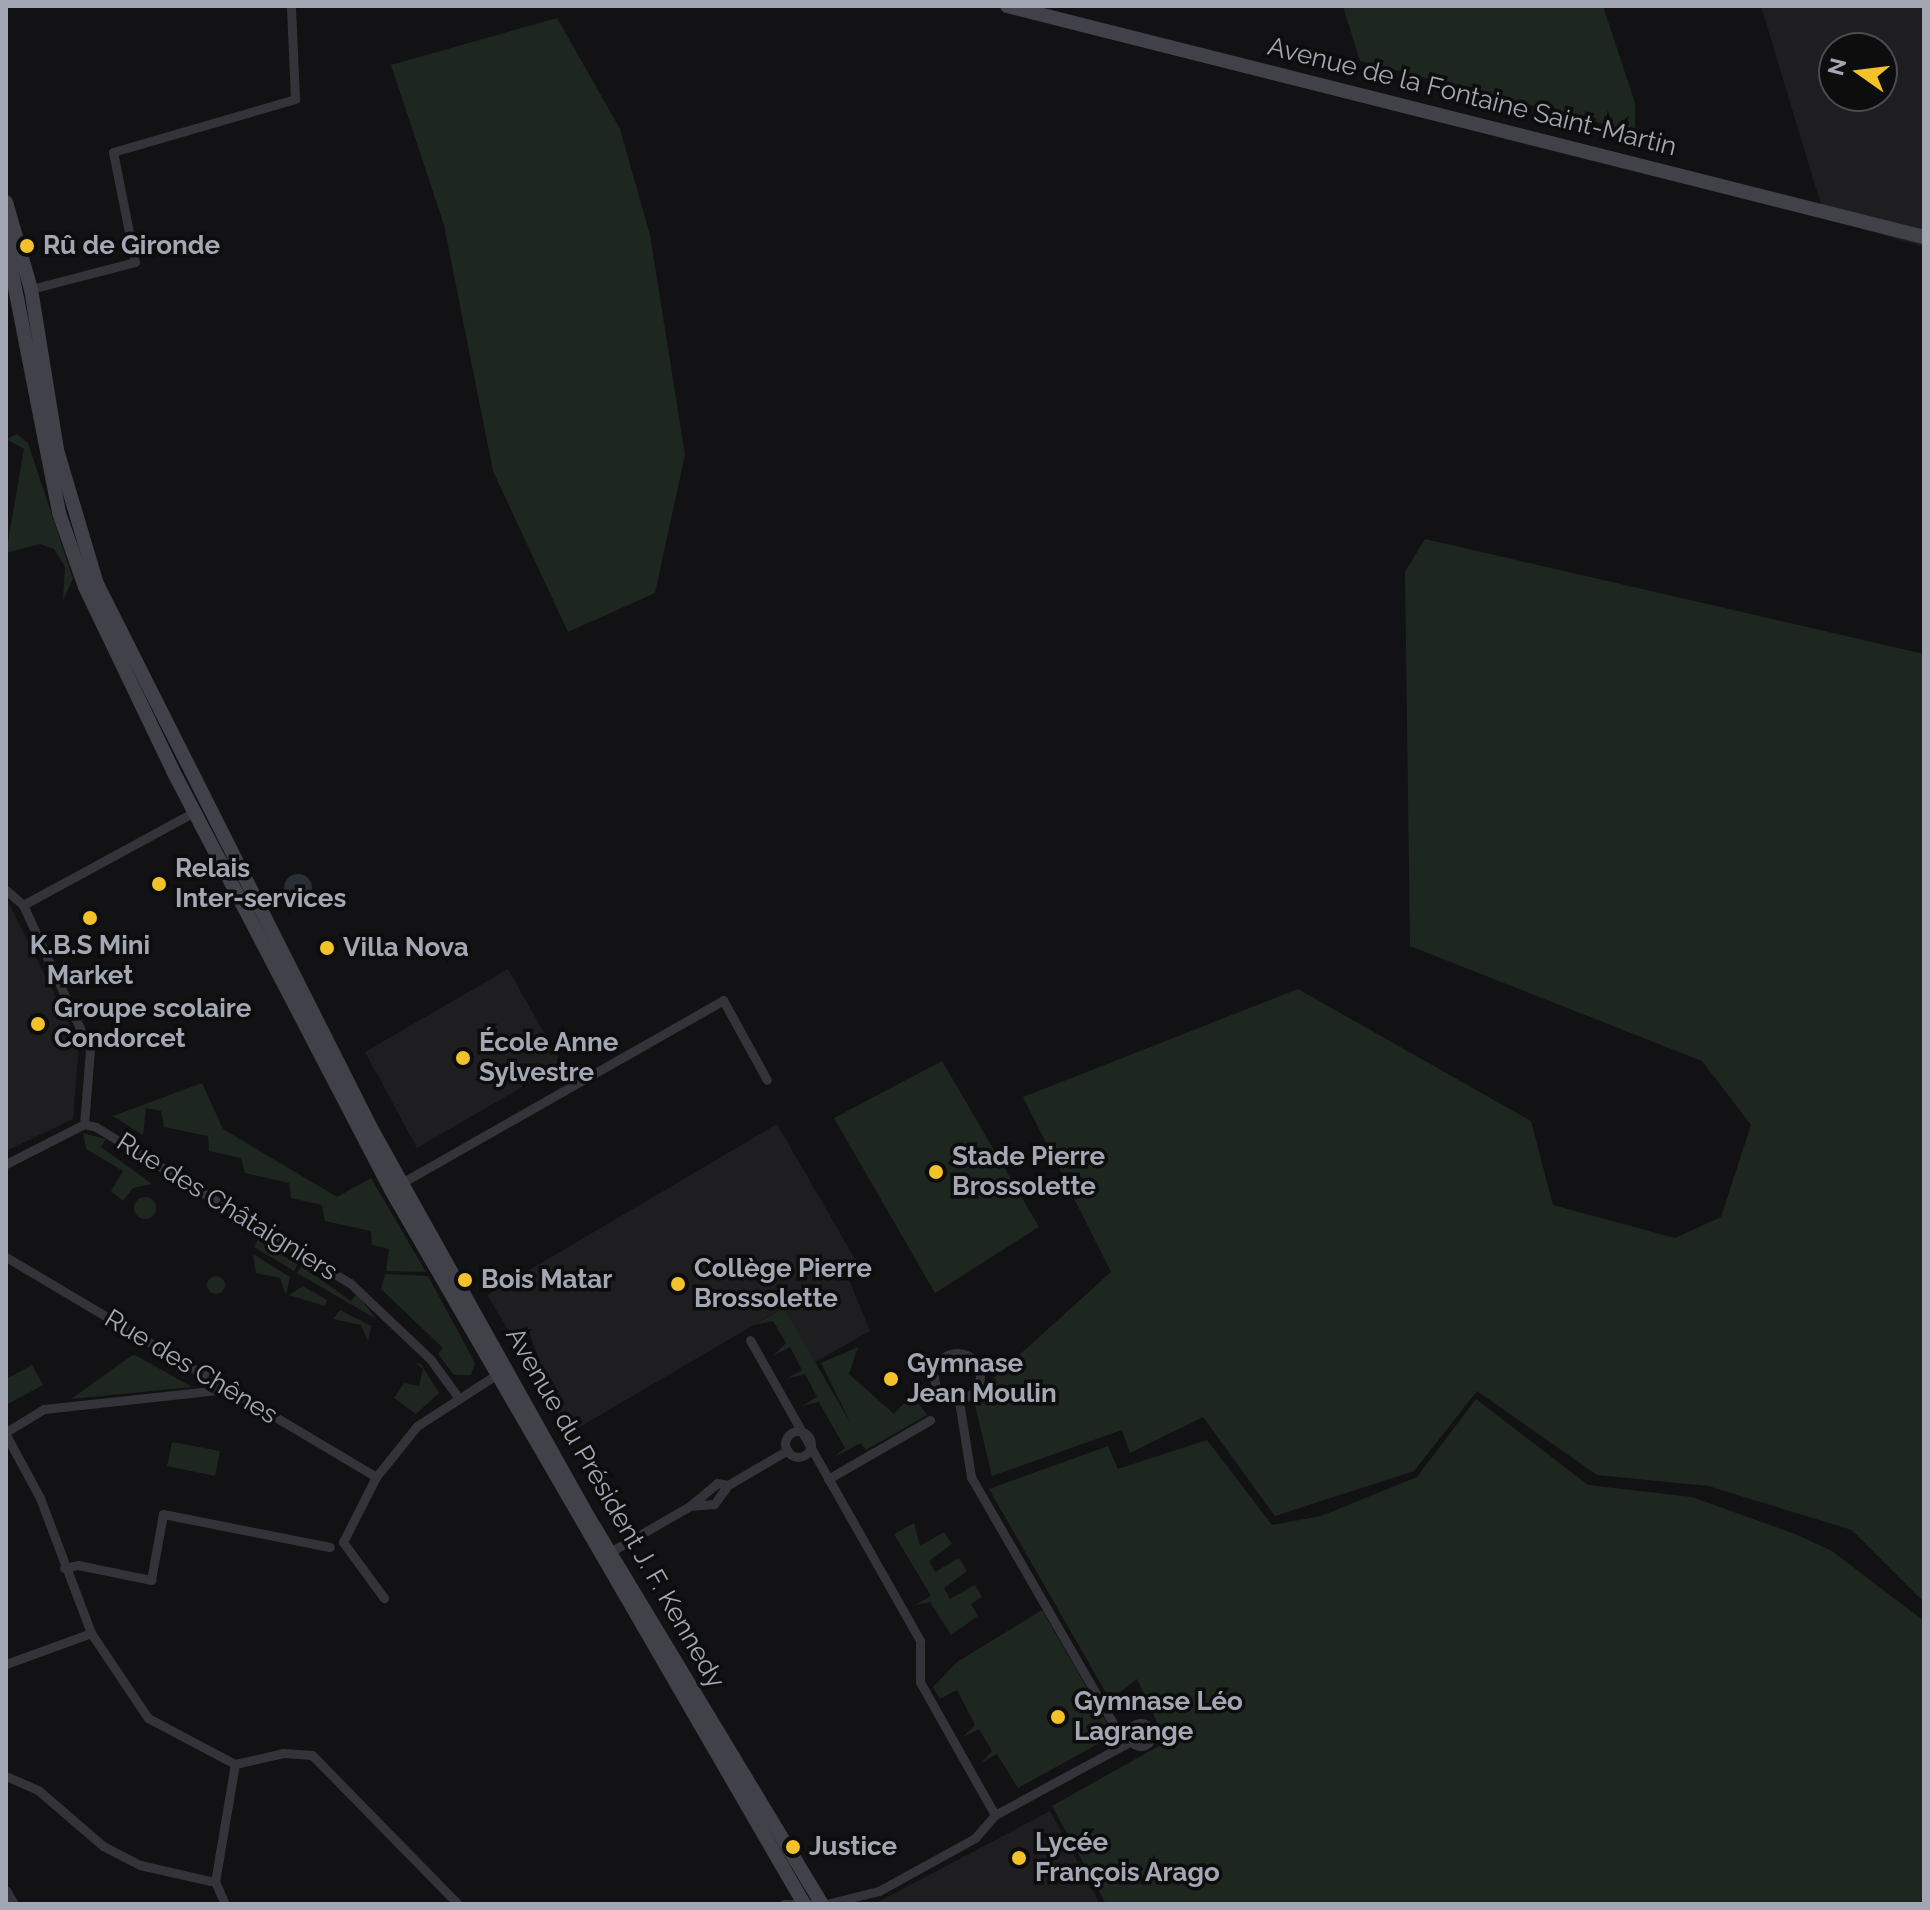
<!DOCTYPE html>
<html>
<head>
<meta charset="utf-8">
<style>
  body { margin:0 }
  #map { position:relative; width:1930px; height:1910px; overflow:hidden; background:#121214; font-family:Raleway,sans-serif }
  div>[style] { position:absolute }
  .built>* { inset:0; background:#1e1e20 }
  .green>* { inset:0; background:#1e2620 }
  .round { border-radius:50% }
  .water>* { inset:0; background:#282f37 }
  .minor>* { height:9px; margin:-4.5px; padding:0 4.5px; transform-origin:4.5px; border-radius:4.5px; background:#333339 }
  .minor>.ring { margin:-4.5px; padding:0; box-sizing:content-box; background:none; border:9px solid #333339; border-radius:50% }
  .tertiary>* { height:12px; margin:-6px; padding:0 6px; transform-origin:6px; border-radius:6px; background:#333339 }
  .tertiary>.ring { margin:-6px; padding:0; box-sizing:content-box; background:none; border:12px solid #333339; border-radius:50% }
  .secondary>* { height:14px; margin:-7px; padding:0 7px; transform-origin:7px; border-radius:7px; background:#414249 }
  .dots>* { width:22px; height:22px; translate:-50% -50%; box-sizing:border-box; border:4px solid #0d0d0e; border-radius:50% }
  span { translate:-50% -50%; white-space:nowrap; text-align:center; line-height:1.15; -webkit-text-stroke:7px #0d0d0e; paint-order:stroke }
  .street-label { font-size:26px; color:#a3a7b4 }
  .poi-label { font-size:26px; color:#a3a7b4; font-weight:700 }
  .left { translate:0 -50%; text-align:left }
  .frame { position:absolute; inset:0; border:8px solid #a3a7b4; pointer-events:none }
  .north { position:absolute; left:1818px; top:32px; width:80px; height:80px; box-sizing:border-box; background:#0d0d0e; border:2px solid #494b50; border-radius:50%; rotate:284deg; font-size:22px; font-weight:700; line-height:32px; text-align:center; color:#a3a7b4 }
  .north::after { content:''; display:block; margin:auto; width:28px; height:36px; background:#f3c22a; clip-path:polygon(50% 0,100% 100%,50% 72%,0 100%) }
</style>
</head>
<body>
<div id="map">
  <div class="built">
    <div style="clip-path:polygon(evenodd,1761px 6px,1924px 6px,1924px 247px,1825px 218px,1761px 6px,1834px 48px,1882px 48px,1882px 96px,1834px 96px,1834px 48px)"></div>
    <div style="clip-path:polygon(6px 897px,79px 1044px,73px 1119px,6px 1151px)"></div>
    <div style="clip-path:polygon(508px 969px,562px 1064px,417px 1148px,365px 1052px)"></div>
    <div style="clip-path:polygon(777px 1124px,859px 1266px,847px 1275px,870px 1331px,815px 1362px,783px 1308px,566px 1435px,527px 1326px,512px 1336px,487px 1295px)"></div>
    <div style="clip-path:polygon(1050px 1811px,1100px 1904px,874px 1904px)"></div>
  </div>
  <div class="green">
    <div style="clip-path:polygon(1343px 6px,1603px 6px,1635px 103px,1635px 132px,1360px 61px)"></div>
    <div style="clip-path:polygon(557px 18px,620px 129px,650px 235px,685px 455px,655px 593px,568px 632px,493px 471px,444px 225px,391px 65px)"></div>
    <div style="clip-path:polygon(17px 434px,28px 443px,73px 579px,63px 600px,65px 567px,54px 549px,40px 544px,6px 553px,24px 449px,6px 439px)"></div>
    <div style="clip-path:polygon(1425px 539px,1924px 654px,1924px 1602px,1852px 1530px,1708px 1486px,1597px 1475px,1477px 1391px,1414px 1471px,1275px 1516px,1203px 1417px,1130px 1453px,1122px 1430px,992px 1476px,973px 1397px,1111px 1272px,1023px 1097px,1298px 989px,1531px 1121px,1553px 1205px,1675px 1238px,1721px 1217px,1751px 1125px,1702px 1061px,1410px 946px,1405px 572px)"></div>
    <div style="clip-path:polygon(942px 1061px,1039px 1227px,935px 1293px,834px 1118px)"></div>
    <div style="clip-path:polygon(202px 1083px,223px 1129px,337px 1197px,371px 1178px,426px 1272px,386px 1271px,389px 1249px,372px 1245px,371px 1231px,325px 1221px,322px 1205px,291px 1198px,289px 1183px,245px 1173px,241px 1158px,209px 1151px,208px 1136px,164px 1127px,161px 1111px,146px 1108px,143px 1135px,113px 1116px)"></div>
    <div style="clip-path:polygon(83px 1133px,106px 1139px,101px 1147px,152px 1184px,133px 1188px,123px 1201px,111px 1191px,123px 1171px,86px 1149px)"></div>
    <div class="round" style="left:134px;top:1197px;width:22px;height:22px"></div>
    <div style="clip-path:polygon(258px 1240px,298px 1264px,294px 1271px,254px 1247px)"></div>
    <div style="clip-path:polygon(253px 1254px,290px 1277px,286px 1295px,280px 1278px,256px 1273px)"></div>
    <div style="clip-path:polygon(302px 1266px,351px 1301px,357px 1294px,376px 1319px,297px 1273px)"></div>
    <div style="clip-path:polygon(385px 1274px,428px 1276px,475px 1363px,471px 1375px,454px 1375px,438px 1354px,443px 1348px,381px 1289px)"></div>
    <div class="round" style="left:207px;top:1276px;width:18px;height:18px"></div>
    <div style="clip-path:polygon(303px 1286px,327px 1300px,325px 1306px,289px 1295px)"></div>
    <div style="clip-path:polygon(784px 1308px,851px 1424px,821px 1363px,858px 1347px,849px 1374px,894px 1414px,912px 1395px,927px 1415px,866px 1450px,861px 1443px,834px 1457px,845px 1448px,819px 1402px,802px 1406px,817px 1397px,805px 1374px,786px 1379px,802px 1370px,790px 1347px,773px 1356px,786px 1343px,773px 1321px,754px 1325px)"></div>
    <div style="clip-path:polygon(340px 1310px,371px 1326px,368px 1341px,361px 1325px,333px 1319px)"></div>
    <div style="clip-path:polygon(135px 1355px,192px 1387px,71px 1399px,131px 1356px)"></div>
    <div style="clip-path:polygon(415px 1363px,421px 1364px,439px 1393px,416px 1414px,394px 1398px,404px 1383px,419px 1386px,423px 1369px)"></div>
    <div style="clip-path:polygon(32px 1365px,43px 1385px,6px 1405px,6px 1379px)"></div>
    <div style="clip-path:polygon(1476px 1399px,1588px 1485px,1692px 1497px,1795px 1534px,1832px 1551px,1924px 1621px,1924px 1904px,1106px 1904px,1052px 1806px,1166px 1742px,1137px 1679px,1110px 1700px,989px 1489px,1108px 1446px,1118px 1469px,1207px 1440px,1272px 1525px,1321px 1516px,1417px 1477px)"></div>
    <div style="clip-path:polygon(172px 1442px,220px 1451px,215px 1476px,167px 1466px)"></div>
    <div style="clip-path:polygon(914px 1523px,920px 1546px,944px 1532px,952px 1544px,929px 1561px,935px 1572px,959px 1558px,967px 1571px,944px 1588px,950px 1599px,975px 1585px,982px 1597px,971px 1604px,978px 1616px,951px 1635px,930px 1602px,915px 1605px,931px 1596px,894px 1534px)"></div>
    <div style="clip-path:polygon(1042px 1610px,1114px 1735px,1018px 1788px,997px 1754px,981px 1763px,992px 1751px,979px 1729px,963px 1737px,975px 1725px,957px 1690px,940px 1699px,933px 1687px,957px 1662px)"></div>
  </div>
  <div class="water">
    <div class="round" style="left:284px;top:874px;width:28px;height:28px"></div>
  </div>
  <div class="minor">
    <div style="left:31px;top:289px;width:107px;rotate:-14.6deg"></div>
    <div style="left:135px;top:262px;width:112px;rotate:-101.3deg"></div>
    <div style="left:113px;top:152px;width:190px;rotate:-16.2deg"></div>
    <div style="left:295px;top:99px;width:93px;rotate:-92.5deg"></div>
    <div style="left:6px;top:890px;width:23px;rotate:41deg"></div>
    <div style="left:23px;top:905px;width:160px;rotate:65.2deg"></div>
    <div style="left:90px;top:1050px;width:74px;rotate:94.6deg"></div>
    <div style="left:23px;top:905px;width:197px;rotate:-28.5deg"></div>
    <div style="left:6px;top:1164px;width:88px;rotate:-27.1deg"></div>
    <div style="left:84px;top:1124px;width:12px;rotate:14deg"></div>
    <div style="left:96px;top:1127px;width:298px;rotate:31.6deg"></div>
    <div style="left:350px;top:1283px;width:112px;rotate:43.5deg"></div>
    <div style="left:431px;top:1360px;width:46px;rotate:53.9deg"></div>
    <div style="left:398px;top:1185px;width:374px;rotate:-29.6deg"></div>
    <div style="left:723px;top:1000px;width:91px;rotate:61.2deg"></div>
    <div style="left:6px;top:1257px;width:430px;rotate:30.7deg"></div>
    <div style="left:750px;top:1340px;width:346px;rotate:60.5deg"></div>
    <div style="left:920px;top:1641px;width:41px;rotate:90deg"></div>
    <div style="left:920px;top:1682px;width:153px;rotate:60.6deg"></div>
    <div class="ring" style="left:934px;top:1353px;width:37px;height:37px"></div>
    <div style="left:959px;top:1401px;width:77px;rotate:81deg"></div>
    <div style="left:971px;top:1477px;width:290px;rotate:60deg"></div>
    <div style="left:1116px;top:1728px;width:17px;rotate:17deg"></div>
    <div class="ring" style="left:785px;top:1431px;width:17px;height:17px"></div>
    <div style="left:6px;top:1432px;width:44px;rotate:-31.2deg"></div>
    <div style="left:44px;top:1409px;width:184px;rotate:-6.2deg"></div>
    <div style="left:6px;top:1435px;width:72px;rotate:61.6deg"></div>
    <div style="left:40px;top:1498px;width:144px;rotate:69.3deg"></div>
    <div style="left:91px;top:1633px;width:102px;rotate:56.2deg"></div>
    <div style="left:148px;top:1718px;width:98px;rotate:27.9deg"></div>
    <div style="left:828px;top:1479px;width:118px;rotate:-30deg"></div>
    <div style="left:717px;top:1483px;width:11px;rotate:10deg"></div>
    <div style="left:728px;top:1485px;width:24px;rotate:126deg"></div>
    <div style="left:714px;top:1504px;width:24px;rotate:175deg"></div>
    <div style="left:690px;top:1506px;width:35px;rotate:-40deg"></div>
    <div style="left:728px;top:1485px;width:69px;rotate:-30.3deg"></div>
    <div style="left:610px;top:1552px;width:92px;rotate:-29.9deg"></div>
    <div style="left:64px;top:1568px;width:14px;rotate:-12deg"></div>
    <div style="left:78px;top:1565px;width:75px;rotate:11.6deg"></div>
    <div style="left:151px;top:1580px;width:67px;rotate:-79.7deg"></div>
    <div style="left:163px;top:1514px;width:170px;rotate:11.2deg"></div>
    <div style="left:384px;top:1598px;width:69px;rotate:-126.2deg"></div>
    <div style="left:343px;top:1542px;width:73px;rotate:-63.1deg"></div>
    <div style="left:376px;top:1477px;width:65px;rotate:-51.2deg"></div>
    <div style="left:417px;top:1426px;width:101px;rotate:-32.9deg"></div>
    <div style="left:6px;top:1664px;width:90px;rotate:-20deg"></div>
    <div style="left:235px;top:1764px;width:49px;rotate:-12.9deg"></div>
    <div style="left:283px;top:1753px;width:29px;rotate:4deg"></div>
    <div style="left:312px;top:1755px;width:209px;rotate:45.6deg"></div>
    <div style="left:6px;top:1776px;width:35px;rotate:24deg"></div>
    <div style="left:38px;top:1790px;width:86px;rotate:40.7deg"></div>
    <div style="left:103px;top:1846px;width:42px;rotate:27.2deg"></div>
    <div style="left:140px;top:1865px;width:77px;rotate:12.8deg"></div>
    <div style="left:6px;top:1890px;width:16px;rotate:60deg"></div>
    <div style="left:225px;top:1904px;width:24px;rotate:-114deg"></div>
    <div style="left:215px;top:1882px;width:120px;rotate:-80.4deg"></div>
    <div style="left:784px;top:1904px;width:34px"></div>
    <div style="left:826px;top:1904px;width:55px;rotate:-13.8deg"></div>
    <div style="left:879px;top:1891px;width:110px;rotate:-28.9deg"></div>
    <div style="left:975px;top:1838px;width:30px;rotate:-49deg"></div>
    <div style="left:995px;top:1815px;width:157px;rotate:-28.5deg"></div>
  </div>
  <div class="tertiary">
    <div class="ring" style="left:1131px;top:1725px;width:8px;height:8px"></div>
  </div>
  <div class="secondary">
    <div style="left:1007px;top:6px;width:946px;rotate:14.14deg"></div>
    <div style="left:6px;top:202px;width:91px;rotate:74deg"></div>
    <div style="left:31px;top:289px;width:163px;rotate:80.8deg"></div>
    <div style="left:57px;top:450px;width:140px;rotate:73.4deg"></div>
    <div style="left:97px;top:584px;width:611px;rotate:63.27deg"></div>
    <div style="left:372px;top:1130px;width:445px;rotate:60.8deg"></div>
    <div style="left:589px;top:1518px;width:451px;rotate:58.9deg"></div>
    <div style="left:6px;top:242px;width:276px;rotate:78.9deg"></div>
    <div style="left:59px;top:513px;width:78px;rotate:70.6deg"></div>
    <div style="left:85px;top:587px;width:204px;rotate:64.4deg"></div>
    <div style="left:173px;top:771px;width:472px;rotate:62.5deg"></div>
    <div style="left:391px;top:1190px;width:825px;rotate:59.95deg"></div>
  </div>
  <div class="dots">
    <div style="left:27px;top:246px;background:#f3c22a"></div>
    <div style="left:159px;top:884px;background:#f3c22a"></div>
    <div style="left:90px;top:918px;background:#f3c22a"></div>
    <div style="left:327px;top:948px;background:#f3c22a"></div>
    <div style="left:38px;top:1024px;background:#f3c22a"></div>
    <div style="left:463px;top:1058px;background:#f3c22a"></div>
    <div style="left:936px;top:1172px;background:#f3c22a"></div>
    <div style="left:465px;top:1280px;background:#f3c22a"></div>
    <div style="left:678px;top:1284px;background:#f3c22a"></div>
    <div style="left:891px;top:1379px;background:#f3c22a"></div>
    <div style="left:1058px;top:1717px;background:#f3c22a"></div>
    <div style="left:793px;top:1847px;background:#f3c22a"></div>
    <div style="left:1019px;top:1858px;background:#f3c22a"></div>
  </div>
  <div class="street-label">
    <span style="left:1472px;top:97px;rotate:14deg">Avenue de la Fontaine Saint-Martin</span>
    <span style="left:227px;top:1207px;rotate:32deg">Rue des Châtaigniers</span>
    <span style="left:191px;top:1367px;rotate:31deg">Rue des Chênes</span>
    <span style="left:615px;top:1508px;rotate:60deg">Avenue du Président J. F. Kennedy</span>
  </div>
  <div class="poi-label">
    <span class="left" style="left:43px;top:246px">Rû de Gironde</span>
    <span class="left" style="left:175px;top:884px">Relais<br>Inter-services</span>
    <span style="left:90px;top:961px">K.B.S Mini<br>Market</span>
    <span class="left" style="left:343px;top:948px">Villa Nova</span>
    <span class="left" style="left:54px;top:1024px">Groupe scolaire<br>Condorcet</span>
    <span class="left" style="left:479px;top:1058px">École Anne<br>Sylvestre</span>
    <span class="left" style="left:952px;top:1172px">Stade Pierre<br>Brossolette</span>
    <span class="left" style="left:694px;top:1284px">Collège Pierre<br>Brossolette</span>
    <span class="left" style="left:481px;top:1280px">Bois Matar</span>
    <span class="left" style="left:907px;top:1379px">Gymnase<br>Jean Moulin</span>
    <span class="left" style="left:1074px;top:1717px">Gymnase Léo<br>Lagrange</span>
    <span class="left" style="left:1035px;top:1858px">Lycée<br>François Arago</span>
    <span class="left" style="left:809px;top:1847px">Justice</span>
  </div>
  <div class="frame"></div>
  <div class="north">N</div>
</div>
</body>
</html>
